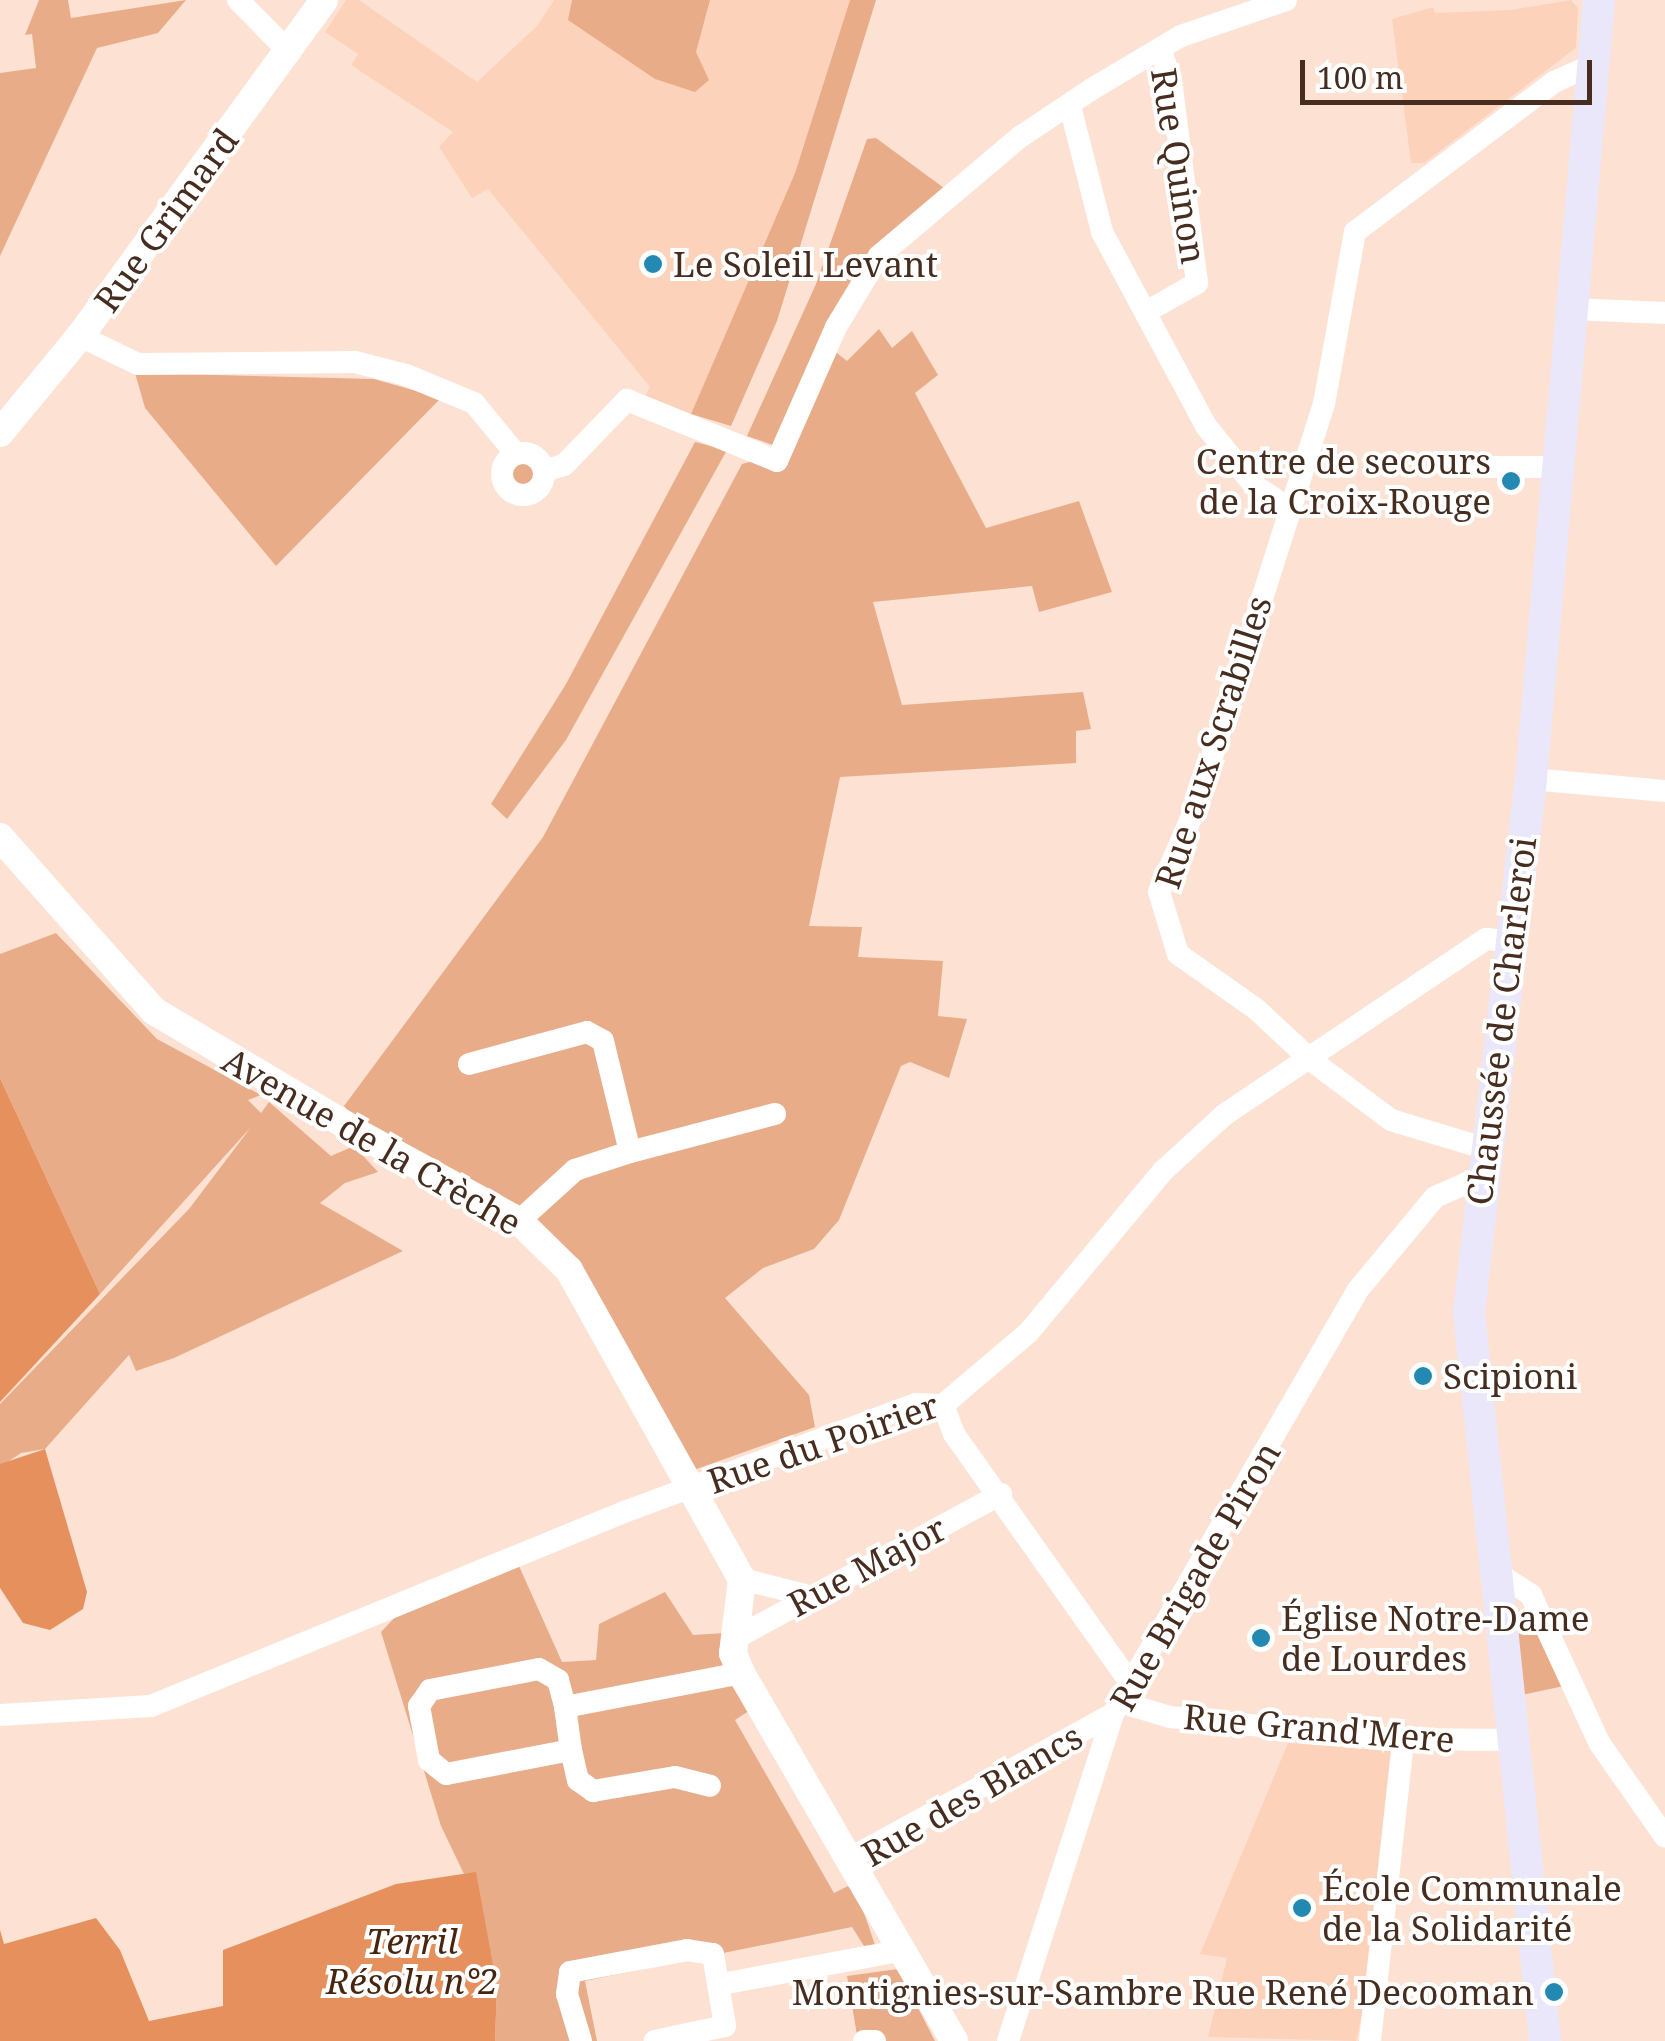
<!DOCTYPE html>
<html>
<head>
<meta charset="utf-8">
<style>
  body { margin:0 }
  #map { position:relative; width:1665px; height:2041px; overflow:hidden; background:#fde2d4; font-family:"Noto Serif",serif }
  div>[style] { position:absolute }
  .built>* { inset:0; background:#fdd2ba }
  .green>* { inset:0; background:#e9ac89 }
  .round { border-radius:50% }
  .forest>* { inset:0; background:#e6915d }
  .minor>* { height:22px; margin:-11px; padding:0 11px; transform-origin:11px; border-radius:11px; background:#fff }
  .minor>.ring { margin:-11px; padding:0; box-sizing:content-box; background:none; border:22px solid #fff; border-radius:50% }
  .tertiary>* { height:28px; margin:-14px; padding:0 14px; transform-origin:14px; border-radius:14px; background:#fff }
  .secondary>* { height:32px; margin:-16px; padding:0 16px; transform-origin:16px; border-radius:16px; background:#eae7fa }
  .dots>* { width:28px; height:28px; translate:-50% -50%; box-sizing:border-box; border:5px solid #fff; border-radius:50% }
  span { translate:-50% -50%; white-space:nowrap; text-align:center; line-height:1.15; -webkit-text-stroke:8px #fff; paint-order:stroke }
  .street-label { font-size:35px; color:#462d1f }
  .poi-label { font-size:35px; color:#462d1f }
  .left { translate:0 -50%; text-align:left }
  .right { translate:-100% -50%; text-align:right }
  .park-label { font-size:35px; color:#47250f; font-style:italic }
  .scale { position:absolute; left:1300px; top:60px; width:292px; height:45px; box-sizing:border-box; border:5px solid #462d1f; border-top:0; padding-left:12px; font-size:30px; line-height:35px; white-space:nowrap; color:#462d1f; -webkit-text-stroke:8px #fff; paint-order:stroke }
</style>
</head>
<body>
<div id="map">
  <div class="built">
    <div style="clip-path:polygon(346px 0,359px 0,477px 82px,537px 26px,554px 0,850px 0,795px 173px,691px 414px,645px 396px,650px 387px,488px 189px,472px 198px,439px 147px,453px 132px,351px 65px,358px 54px,325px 32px)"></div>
    <div style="clip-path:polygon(1571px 0,1578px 8px,1576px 48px,1424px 163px,1411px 163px,1392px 19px,1433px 7px,1435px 13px,1510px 10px)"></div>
    <div style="clip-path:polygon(1288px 1743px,1394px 1751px,1379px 1941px,1356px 2041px,1208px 2037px,1227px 1958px,1200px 1954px)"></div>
  </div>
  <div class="green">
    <div style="clip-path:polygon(39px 0,68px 0,71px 18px,186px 0,158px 33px,97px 48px,0 256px,0 73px,36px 68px,32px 34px,25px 35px)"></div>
    <div style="clip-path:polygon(572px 0,710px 0,696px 52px,709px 80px,695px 92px,655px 79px,568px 20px)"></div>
    <div style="clip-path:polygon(850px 0,876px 0,777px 321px,731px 426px,691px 414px,795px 173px)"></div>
    <div style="clip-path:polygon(876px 138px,944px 188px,828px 346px,847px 361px,879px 329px,892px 348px,912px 331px,938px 375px,915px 393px,986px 528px,1079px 501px,1112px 592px,1039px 612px,1032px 586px,873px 602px,902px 705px,1083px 692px,1091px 729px,1076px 731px,1076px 763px,840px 777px,809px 926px,862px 927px,858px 957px,943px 961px,938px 1016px,967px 1019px,949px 1078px,910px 1062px,901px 1066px,839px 1220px,814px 1249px,763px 1268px,725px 1298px,809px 1395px,815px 1427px,691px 1471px,542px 1236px,358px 1122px,344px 1106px,543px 837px,742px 464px,779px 454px,776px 446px,747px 436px,816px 284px,867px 139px)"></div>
    <div style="clip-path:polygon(135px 373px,374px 379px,441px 398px,276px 566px,145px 408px)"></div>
    <div style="clip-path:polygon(695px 442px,727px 450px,566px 740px,507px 819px,491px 804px,566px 684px)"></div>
    <div class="round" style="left:502px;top:454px;width:42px;height:42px"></div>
    <div style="clip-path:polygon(56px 933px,157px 1039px,261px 1095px,248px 1100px,261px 1113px,269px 1102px,331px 1156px,354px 1146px,378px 1172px,345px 1183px,320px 1203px,403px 1251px,174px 1358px,136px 1371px,129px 1355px,45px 1449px,21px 1453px,0 1467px,0 1404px,189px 1209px,251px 1127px,100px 1294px,0 1078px,0 954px)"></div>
    <div style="clip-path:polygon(519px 1566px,562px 1662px,596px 1660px,599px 1624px,665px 1592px,693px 1635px,725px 1633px,752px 1709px,735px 1720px,834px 1893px,848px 1886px,858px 1895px,875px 1945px,864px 1946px,852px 1927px,585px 1981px,597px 2041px,495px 2041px,497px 1986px,475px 1873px,464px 1874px,441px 1826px,381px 1632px,399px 1613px)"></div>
    <div style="clip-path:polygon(1517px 1610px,1532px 1610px,1564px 1686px,1522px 1695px)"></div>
    <div style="clip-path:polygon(898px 1969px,935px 2041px,858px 2041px,847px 1976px)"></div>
  </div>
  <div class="forest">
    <div style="clip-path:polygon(0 1078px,100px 1294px,0 1402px)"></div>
    <div style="clip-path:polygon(45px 1449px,87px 1592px,83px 1609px,50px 1630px,23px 1623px,0 1588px,0 1464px)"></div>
    <div style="clip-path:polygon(476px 1872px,497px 1986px,495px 2041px,0 2041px,0 1930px,4px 1944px,96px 1918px,120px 1950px,149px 2021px,223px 2006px,223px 1950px,396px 1884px)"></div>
  </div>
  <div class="minor">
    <div style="left:238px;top:0;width:74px;rotate:45.5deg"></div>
    <div style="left:1070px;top:106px;width:130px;rotate:75.7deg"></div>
    <div style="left:1102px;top:232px;width:220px;rotate:61.8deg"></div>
    <div style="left:1206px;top:426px;width:76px;rotate:50.9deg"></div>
    <div style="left:1254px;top:485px;width:41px;rotate:34.1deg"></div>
    <div style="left:1572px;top:309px;width:93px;rotate:2.5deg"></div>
    <div style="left:1146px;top:312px;width:59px;rotate:-29.6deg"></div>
    <div style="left:1197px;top:283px;width:206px;rotate:-97.3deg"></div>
    <div style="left:1171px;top:79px;width:30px;rotate:-110deg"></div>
    <div style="left:80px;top:336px;width:64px;rotate:25.8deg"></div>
    <div style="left:138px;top:364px;width:217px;rotate:-0.5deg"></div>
    <div style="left:355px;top:362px;width:53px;rotate:14.3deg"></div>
    <div style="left:406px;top:375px;width:74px;rotate:22.4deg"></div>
    <div style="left:474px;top:403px;width:66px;rotate:50.5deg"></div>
    <div class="ring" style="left:502px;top:453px;width:20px;height:20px"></div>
    <div style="left:1479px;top:467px;width:78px"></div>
    <div style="left:544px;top:471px;width:21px;rotate:-17deg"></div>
    <div style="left:564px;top:465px;width:91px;rotate:-45.9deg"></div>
    <div style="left:627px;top:400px;width:162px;rotate:22.1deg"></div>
    <div style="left:777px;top:461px;width:146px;rotate:-66.2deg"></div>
    <div style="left:836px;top:327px;width:83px;rotate:-58.8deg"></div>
    <div style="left:879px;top:256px;width:185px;rotate:-40.2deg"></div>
    <div style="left:1020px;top:137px;width:87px;rotate:-33.7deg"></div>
    <div style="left:1092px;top:89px;width:104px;rotate:-30.8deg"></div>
    <div style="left:1181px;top:36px;width:111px;rotate:-18.9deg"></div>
    <div style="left:1531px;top:779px;width:135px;rotate:5.1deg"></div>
    <div style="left:469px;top:1064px;width:122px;rotate:-15.2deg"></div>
    <div style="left:587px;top:1032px;width:18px;rotate:29deg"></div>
    <div style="left:603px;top:1041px;width:114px;rotate:76.3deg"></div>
    <div style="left:630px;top:1152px;width:58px;rotate:161.9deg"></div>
    <div style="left:575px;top:1170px;width:76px;rotate:137.7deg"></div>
    <div style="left:1487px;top:1149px;width:100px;rotate:-163.2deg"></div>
    <div style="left:1391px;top:1120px;width:99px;rotate:-143.2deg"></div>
    <div style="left:1312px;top:1061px;width:76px;rotate:-137.1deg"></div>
    <div style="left:1256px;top:1009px;width:95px;rotate:-144.8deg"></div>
    <div style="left:1178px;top:954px;width:65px;rotate:-107deg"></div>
    <div style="left:1159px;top:892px;width:93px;rotate:-66.5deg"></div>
    <div style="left:1196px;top:807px;width:423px;rotate:-72.4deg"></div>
    <div style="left:1324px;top:404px;width:175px;rotate:-79.8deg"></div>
    <div style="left:1355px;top:232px;width:249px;rotate:-37deg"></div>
    <div style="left:1554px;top:82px;width:44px;rotate:-24.2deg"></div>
    <div style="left:630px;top:1152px;width:150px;rotate:-14.7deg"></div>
    <div style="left:943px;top:1405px;width:31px;rotate:69deg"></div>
    <div style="left:954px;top:1434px;width:310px;rotate:54.7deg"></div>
    <div style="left:1502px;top:1576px;width:35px;rotate:33deg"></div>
    <div style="left:1531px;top:1595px;width:164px;rotate:65.2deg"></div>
    <div style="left:1600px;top:1744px;width:113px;rotate:55deg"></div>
    <div style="left:742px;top:1579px;width:69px;rotate:14.2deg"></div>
    <div style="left:734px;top:1639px;width:304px;rotate:-28.5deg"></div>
    <div style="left:1123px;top:1703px;width:49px;rotate:16.6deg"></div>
    <div style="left:1170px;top:1717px;width:227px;rotate:5.6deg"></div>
    <div style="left:1396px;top:1739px;width:121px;rotate:0.5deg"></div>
    <div style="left:565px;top:1707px;width:43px;rotate:82.1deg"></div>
    <div style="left:571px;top:1750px;width:127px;rotate:169.1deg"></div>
    <div style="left:446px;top:1774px;width:22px;rotate:-141deg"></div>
    <div style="left:429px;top:1760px;width:55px;rotate:-100.5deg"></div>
    <div style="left:419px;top:1706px;width:19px;rotate:-55deg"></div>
    <div style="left:430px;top:1690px;width:111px;rotate:-10.9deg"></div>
    <div style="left:539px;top:1669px;width:22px;rotate:30deg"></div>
    <div style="left:558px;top:1680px;width:28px;rotate:75deg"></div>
    <div style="left:565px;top:1707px;width:179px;rotate:-10.9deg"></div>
    <div style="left:0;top:1715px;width:151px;rotate:-3.4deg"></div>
    <div style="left:151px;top:1706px;width:511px;rotate:-22.3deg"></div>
    <div style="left:624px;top:1512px;width:311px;rotate:-20.3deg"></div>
    <div style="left:916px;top:1404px;width:27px;rotate:2deg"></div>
    <div style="left:943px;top:1405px;width:111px;rotate:-40.3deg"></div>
    <div style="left:1028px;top:1333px;width:212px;rotate:-50.2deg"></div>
    <div style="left:1164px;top:1170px;width:81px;rotate:-42.5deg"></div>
    <div style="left:1224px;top:1115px;width:316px;rotate:-33.9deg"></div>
    <div style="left:1486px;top:939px;width:28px;rotate:6deg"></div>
    <div style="left:571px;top:1750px;width:31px;rotate:77deg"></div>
    <div style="left:578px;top:1780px;width:19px;rotate:36deg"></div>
    <div style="left:593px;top:1791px;width:83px;rotate:-9.7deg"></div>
    <div style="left:675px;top:1777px;width:36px;rotate:14deg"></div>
    <div style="left:849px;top:1859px;width:301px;rotate:-28.8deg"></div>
    <div style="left:722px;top:1984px;width:180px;rotate:-10.6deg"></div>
    <div style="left:581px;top:2041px;width:49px;rotate:-106.6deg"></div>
    <div style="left:567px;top:1994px;width:22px;rotate:-82deg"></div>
    <div style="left:570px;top:1972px;width:119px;rotate:-10.6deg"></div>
    <div style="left:687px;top:1950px;width:26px;rotate:9deg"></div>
    <div style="left:713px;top:1954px;width:73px;rotate:80.5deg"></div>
    <div style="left:725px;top:2026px;width:72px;rotate:167.9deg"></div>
    <div style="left:864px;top:2041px;width:11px"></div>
    <div style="left:1008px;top:2041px;width:343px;rotate:-72.2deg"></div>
    <div style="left:1113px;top:1714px;width:488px;rotate:-60deg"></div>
    <div style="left:1357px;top:1291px;width:122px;rotate:-50.3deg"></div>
    <div style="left:1435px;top:1197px;width:52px;rotate:-23.6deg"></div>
    <div style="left:1370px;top:2041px;width:303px;rotate:-83.7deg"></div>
  </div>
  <div class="tertiary">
    <div style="left:0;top:433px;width:126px;rotate:-50.5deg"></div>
    <div style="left:80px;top:336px;width:415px;rotate:-54deg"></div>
    <div style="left:0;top:837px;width:232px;rotate:48.5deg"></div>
    <div style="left:154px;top:1011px;width:231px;rotate:30.7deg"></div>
    <div style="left:358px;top:1133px;width:183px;rotate:28.7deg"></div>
    <div style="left:519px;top:1221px;width:70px;rotate:44.4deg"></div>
    <div style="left:569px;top:1270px;width:354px;rotate:60.8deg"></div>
    <div style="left:742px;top:1579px;width:75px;rotate:96.9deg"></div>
    <div style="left:733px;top:1653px;width:22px;rotate:68deg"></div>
    <div style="left:741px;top:1673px;width:425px;rotate:59.9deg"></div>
  </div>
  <div class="secondary">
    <div style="left:1545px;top:2041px;width:733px;rotate:-95.95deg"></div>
    <div style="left:1469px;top:1312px;width:537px;rotate:-83.37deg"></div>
    <div style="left:1531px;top:779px;width:782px;rotate:-85.01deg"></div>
  </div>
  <div class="dots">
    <div style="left:653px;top:264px;background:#2489b2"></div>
    <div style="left:1511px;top:481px;background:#2489b2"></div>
    <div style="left:1423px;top:1376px;background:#2489b2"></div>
    <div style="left:1261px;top:1638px;background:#2489b2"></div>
    <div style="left:1302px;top:1908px;background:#2489b2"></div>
    <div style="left:1554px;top:1992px;background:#2489b2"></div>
  </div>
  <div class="street-label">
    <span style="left:1179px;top:166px;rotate:81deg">Rue Quinon</span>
    <span style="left:166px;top:220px;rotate:-54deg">Rue Grimard</span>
    <span style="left:1213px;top:742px;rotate:-72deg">Rue aux Scrabilles</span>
    <span style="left:1501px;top:1021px;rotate:-83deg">Chaussée de Charleroi</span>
    <span style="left:372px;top:1141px;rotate:30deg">Avenue de la Crèche</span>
    <span style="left:823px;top:1443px;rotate:-19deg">Rue du Poirier</span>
    <span style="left:867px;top:1566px;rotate:-28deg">Rue Major</span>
    <span style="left:1195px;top:1576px;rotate:-60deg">Rue Brigade Piron</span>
    <span style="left:1319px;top:1728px;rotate:5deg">Rue Grand'Mere</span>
    <span style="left:972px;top:1795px;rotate:-30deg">Rue des Blancs</span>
  </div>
  <div class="poi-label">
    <span class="left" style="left:673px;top:264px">Le Soleil Levant</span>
    <span class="right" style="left:1491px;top:481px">Centre de secours<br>de la Croix-Rouge</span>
    <span class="left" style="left:1443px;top:1376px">Scipioni</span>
    <span class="left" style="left:1281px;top:1638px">Église Notre-Dame<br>de Lourdes</span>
    <span class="left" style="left:1322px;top:1908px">École Communale<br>de la Solidarité</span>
    <span class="right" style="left:1534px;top:1992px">Montignies-sur-Sambre Rue René Decooman</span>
  </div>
  <div class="park-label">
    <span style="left:412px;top:1961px">Terril<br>Résolu n°2</span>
  </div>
  <div class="scale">100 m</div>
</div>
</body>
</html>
